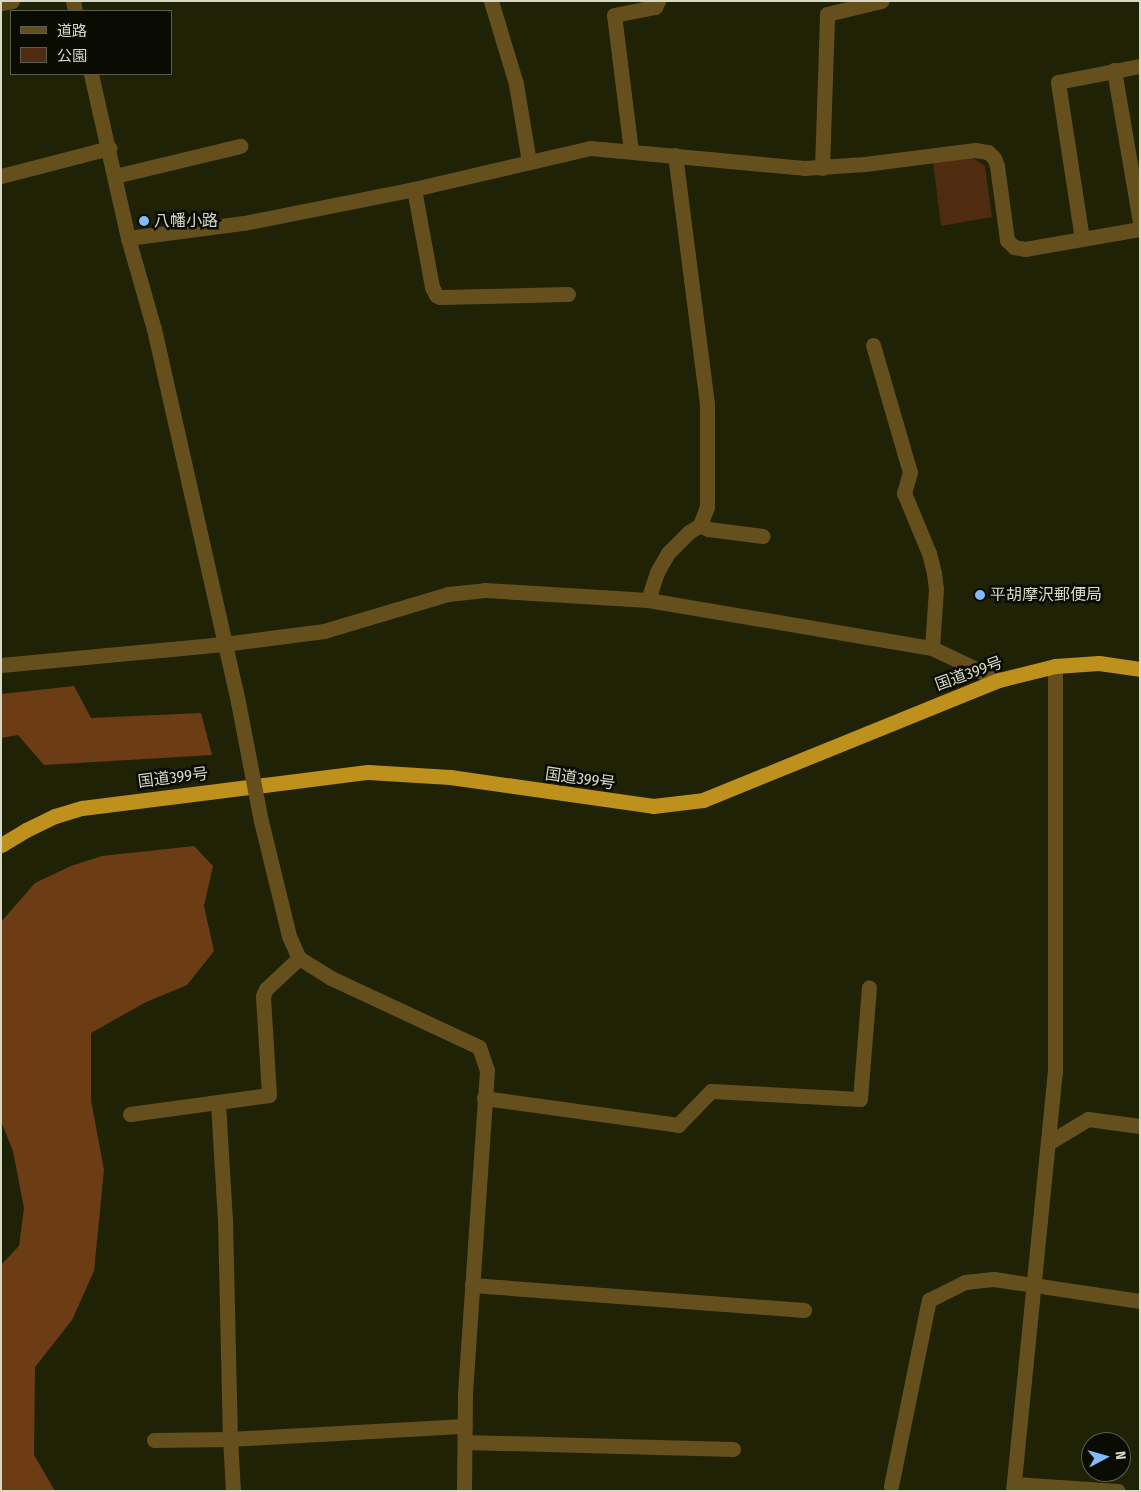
<!DOCTYPE html>
<html>
<head>
<meta charset="utf-8">
<style>
  body { margin:0 }
  #map { position:relative; width:1141px; height:1492px; overflow:hidden; background:#202205; font-family:"Fira Sans Condensed","Noto Sans JP",sans-serif }
  div>[style] { position:absolute }
  .green>* { inset:0; background:#4f2c10 }
  .forest>* { inset:0; background:#6c3d15 }
  .minor>* { height:15px; margin:-7.5px; padding:0 7.5px; transform-origin:7.5px; border-radius:7.5px; background:#654f1c }
  .highway>* { height:15px; margin:-7.5px; padding:0 7.5px; transform-origin:7.5px; border-radius:7.5px; background:#be911d }
  .minor-bridge>* { height:15px; margin:-7.5px; padding:0 7.5px; transform-origin:7.5px; border-radius:7.5px; background:#654f1c }
  .dots>* { width:14px; height:14px; translate:-50% -50%; box-sizing:border-box; border:2px solid #0a0b02; border-radius:50% }
  span { translate:-50% -50%; white-space:nowrap; text-align:center; line-height:1.15; -webkit-text-stroke:5px #0a0b02; paint-order:stroke }
  .poi-label { font-size:16px; color:#d7d9c7 }
  .left { translate:0 -50%; text-align:left }
  .street-label { font-size:16px; color:#d7d9c7 }
  .frame { position:absolute; inset:0; border:2px solid #d7d9c7; pointer-events:none }
  .legend { position:absolute; left:10px; top:10px; width:162px; height:65px; box-sizing:border-box; background:#0a0b02; border:1px solid #5c5d51; margin:0; padding:6px 9px; list-style:none; font-size:15px; color:#d7d9c7 }
  .legend li { display:flex; align-items:center; gap:10px; height:25px }
  .legend b { width:25px; border:1px solid #5c5d51 }
  .north { position:absolute; left:1081px; top:1432px; width:50px; height:50px; box-sizing:border-box; background:#0a0b02; border:1px solid #5c5d51; border-radius:50%; rotate:84deg; font-size:14px; font-weight:700; line-height:20px; text-align:center; color:#d7d9c7 }
  .north::after { content:''; display:block; margin:auto; width:18px; height:22px; background:#81bcfa; clip-path:polygon(50% 0,100% 100%,50% 72%,0 100%) }
</style>
</head>
<body>
<div id="map">
  <div class="green">
    <div style="clip-path:polygon(969px 155px,985px 166px,992px 217px,941px 226px,933px 162px)"></div>
  </div>
  <div class="forest">
    <div style="clip-path:polygon(74px 686px,91px 718px,201px 713px,212px 755px,44px 765px,18px 735px,1px 738px,1px 694px)"></div>
    <div style="clip-path:polygon(194px 846px,213px 866px,204px 906px,214px 951px,187px 985px,146px 1002px,91px 1033px,91px 1100px,104px 1170px,94px 1271px,72px 1320px,35px 1367px,34px 1455px,55px 1491px,1px 1491px,1px 1265px,19px 1246px,24px 1208px,13px 1151px,1px 1121px,1px 922px,35px 883px,71px 866px,102px 856px)"></div>
  </div>
  <div class="minor">
    <div style="left:73px;top:1px;width:10px;rotate:79deg"></div>
    <div style="left:491px;top:1px;width:87px;rotate:73.2deg"></div>
    <div style="left:516px;top:84px;width:79px;rotate:80.5deg"></div>
    <div style="left:1px;top:3px;width:11px;rotate:-10deg"></div>
    <div style="left:1114px;top:70px;width:154px;rotate:80.3deg"></div>
    <div style="left:91px;top:74px;width:168px;rotate:77.3deg"></div>
    <div style="left:128px;top:238px;width:95px;rotate:74.1deg"></div>
    <div style="left:154px;top:329px;width:382px;rotate:77.3deg"></div>
    <div style="left:631px;top:151px;width:137px;rotate:-97.1deg"></div>
    <div style="left:614px;top:15px;width:42px;rotate:-11deg"></div>
    <div style="left:655px;top:7px;width:7px;rotate:-63deg"></div>
    <div style="left:822px;top:168px;width:154px;rotate:-88.1deg"></div>
    <div style="left:827px;top:14px;width:56px;rotate:-13.5deg"></div>
    <div style="left:1px;top:176px;width:112px;rotate:-14.5deg"></div>
    <div style="left:115px;top:176px;width:129px;rotate:-13.5deg"></div>
    <div style="left:414px;top:189px;width:100px;rotate:79.6deg"></div>
    <div style="left:432px;top:287px;width:9px;rotate:63deg"></div>
    <div style="left:436px;top:295px;width:4px;rotate:27deg"></div>
    <div style="left:440px;top:297px;width:128px;rotate:-1.3deg"></div>
    <div style="left:128px;top:238px;width:117px;rotate:-7.4deg"></div>
    <div style="left:244px;top:223px;width:173px;rotate:-11.3deg"></div>
    <div style="left:414px;top:189px;width:181px;rotate:-13.1deg"></div>
    <div style="left:590px;top:148px;width:215px;rotate:5.3deg"></div>
    <div style="left:804px;top:168px;width:61px;rotate:-3.8deg"></div>
    <div style="left:865px;top:164px;width:111px;rotate:-7.3deg"></div>
    <div style="left:975px;top:150px;width:13px;rotate:9deg"></div>
    <div style="left:988px;top:152px;width:8px;rotate:45deg"></div>
    <div style="left:994px;top:158px;width:9px;rotate:69deg"></div>
    <div style="left:997px;top:166px;width:75px;rotate:82.3deg"></div>
    <div style="left:1007px;top:240px;width:10px;rotate:45deg"></div>
    <div style="left:1014px;top:247px;width:11px;rotate:10deg"></div>
    <div style="left:1025px;top:249px;width:117px;rotate:-9.9deg"></div>
    <div style="left:1082px;top:239px;width:159px;rotate:-98.7deg"></div>
    <div style="left:1058px;top:82px;width:84px;rotate:-11deg"></div>
    <div style="left:873px;top:345px;width:132px;rotate:73.8deg"></div>
    <div style="left:910px;top:472px;width:22px;rotate:106deg"></div>
    <div style="left:904px;top:493px;width:65px;rotate:67.4deg"></div>
    <div style="left:929px;top:553px;width:21px;rotate:76deg"></div>
    <div style="left:934px;top:573px;width:16px;rotate:83deg"></div>
    <div style="left:936px;top:589px;width:59px;rotate:93.9deg"></div>
    <div style="left:700px;top:525px;width:9px;rotate:27deg"></div>
    <div style="left:708px;top:529px;width:55px;rotate:7.3deg"></div>
    <div style="left:648px;top:600px;width:29px;rotate:-72deg"></div>
    <div style="left:657px;top:572px;width:22px;rotate:-60deg"></div>
    <div style="left:668px;top:553px;width:30px;rotate:-45deg"></div>
    <div style="left:689px;top:532px;width:13px;rotate:-32deg"></div>
    <div style="left:700px;top:525px;width:19px;rotate:-69deg"></div>
    <div style="left:707px;top:507px;width:103px;rotate:-90deg"></div>
    <div style="left:707px;top:404px;width:251px;rotate:-97.3deg"></div>
    <div style="left:1px;top:665px;width:224px;rotate:-5.4deg"></div>
    <div style="left:224px;top:644px;width:101px;rotate:-7.4deg"></div>
    <div style="left:324px;top:631px;width:129px;rotate:-16.6deg"></div>
    <div style="left:448px;top:594px;width:37px;rotate:-6deg"></div>
    <div style="left:485px;top:590px;width:163px;rotate:3.5deg"></div>
    <div style="left:648px;top:600px;width:288px;rotate:9.6deg"></div>
    <div style="left:932px;top:648px;width:74px;rotate:25.5deg"></div>
    <div style="left:261px;top:821px;width:118px;rotate:76.3deg"></div>
    <div style="left:289px;top:936px;width:24px;rotate:66deg"></div>
    <div style="left:299px;top:958px;width:38px;rotate:32deg"></div>
    <div style="left:331px;top:978px;width:163px;rotate:25deg"></div>
    <div style="left:479px;top:1047px;width:24px;rotate:71deg"></div>
    <div style="left:487px;top:1070px;width:324px;rotate:93.9deg"></div>
    <div style="left:465px;top:1393px;width:98px;rotate:90.6deg"></div>
    <div style="left:484px;top:1098px;width:196px;rotate:7.9deg"></div>
    <div style="left:678px;top:1125px;width:47px;rotate:-45.9deg"></div>
    <div style="left:711px;top:1091px;width:149px;rotate:3.1deg"></div>
    <div style="left:860px;top:1099px;width:112px;rotate:-85.4deg"></div>
    <div style="left:218px;top:1103px;width:117px;rotate:86.6deg"></div>
    <div style="left:225px;top:1220px;width:219px;rotate:88.7deg"></div>
    <div style="left:230px;top:1439px;width:52px;rotate:86.7deg"></div>
    <div style="left:130px;top:1114px;width:140px;rotate:-7.8deg"></div>
    <div style="left:269px;top:1095px;width:99px;rotate:-93.5deg"></div>
    <div style="left:263px;top:996px;width:8px;rotate:-67deg"></div>
    <div style="left:266px;top:989px;width:45px;rotate:-43.2deg"></div>
    <div style="left:1048px;top:1143px;width:47px;rotate:-31deg"></div>
    <div style="left:1088px;top:1119px;width:52px;rotate:7.7deg"></div>
    <div style="left:472px;top:1285px;width:333px;rotate:4.3deg"></div>
    <div style="left:154px;top:1440px;width:76px;rotate:-0.8deg"></div>
    <div style="left:230px;top:1439px;width:235px;rotate:-3.2deg"></div>
    <div style="left:465px;top:1442px;width:268px;rotate:1.5deg"></div>
    <div style="left:1014px;top:1484px;width:104px;rotate:3.9deg"></div>
    <div style="left:891px;top:1486px;width:190px;rotate:-78.5deg"></div>
    <div style="left:929px;top:1300px;width:40px;rotate:-26.6deg"></div>
    <div style="left:965px;top:1282px;width:29px;rotate:-6deg"></div>
    <div style="left:994px;top:1279px;width:148px;rotate:8.6deg"></div>
    <div style="left:1013px;top:1491px;width:420px;rotate:-84.3deg"></div>
    <div style="left:1055px;top:1073px;width:407px;rotate:-90deg"></div>
  </div>
  <div class="highway">
    <div style="left:1px;top:845px;width:29px;rotate:-31deg"></div>
    <div style="left:26px;top:830px;width:32px;rotate:-26deg"></div>
    <div style="left:55px;top:816px;width:28px;rotate:-17deg"></div>
    <div style="left:82px;top:808px;width:288px;rotate:-7.2deg"></div>
    <div style="left:368px;top:772px;width:82px;rotate:3.5deg"></div>
    <div style="left:450px;top:777px;width:205px;rotate:8.1deg"></div>
    <div style="left:653px;top:806px;width:50px;rotate:-6.8deg"></div>
    <div style="left:703px;top:800px;width:319px;rotate:-22.1deg"></div>
    <div style="left:999px;top:680px;width:58px;rotate:-14deg"></div>
    <div style="left:1055px;top:666px;width:44px;rotate:-3.9deg"></div>
    <div style="left:1099px;top:663px;width:41px;rotate:8.3deg"></div>
  </div>
  <div class="minor-bridge">
    <div style="left:238px;top:702px;width:121px;rotate:79.1deg"></div>
  </div>
  <div class="dots">
    <div style="left:144px;top:221px;background:#81bcfa"></div>
    <div style="left:980px;top:595px;background:#81bcfa"></div>
  </div>
  <div class="poi-label">
    <span class="left" style="left:154px;top:221px">八幡小路</span>
    <span class="left" style="left:990px;top:595px">平胡摩沢郵便局</span>
  </div>
  <div class="street-label">
    <span style="left:969px;top:674px;rotate:-20deg">国道399号</span>
    <span style="left:173px;top:778px;rotate:-7deg">国道399号</span>
    <span style="left:580px;top:779px;rotate:8deg">国道399号</span>
  </div>
  <div class="frame"></div>
  <ul class="legend">
  <li><b style="height:6px;background:#654f1c"></b>道路</li>
  <li><b style="height:14px;background:#4f2c10"></b>公園</li>
  </ul>
  <div class="north">N</div>
</div>
</body>
</html>
